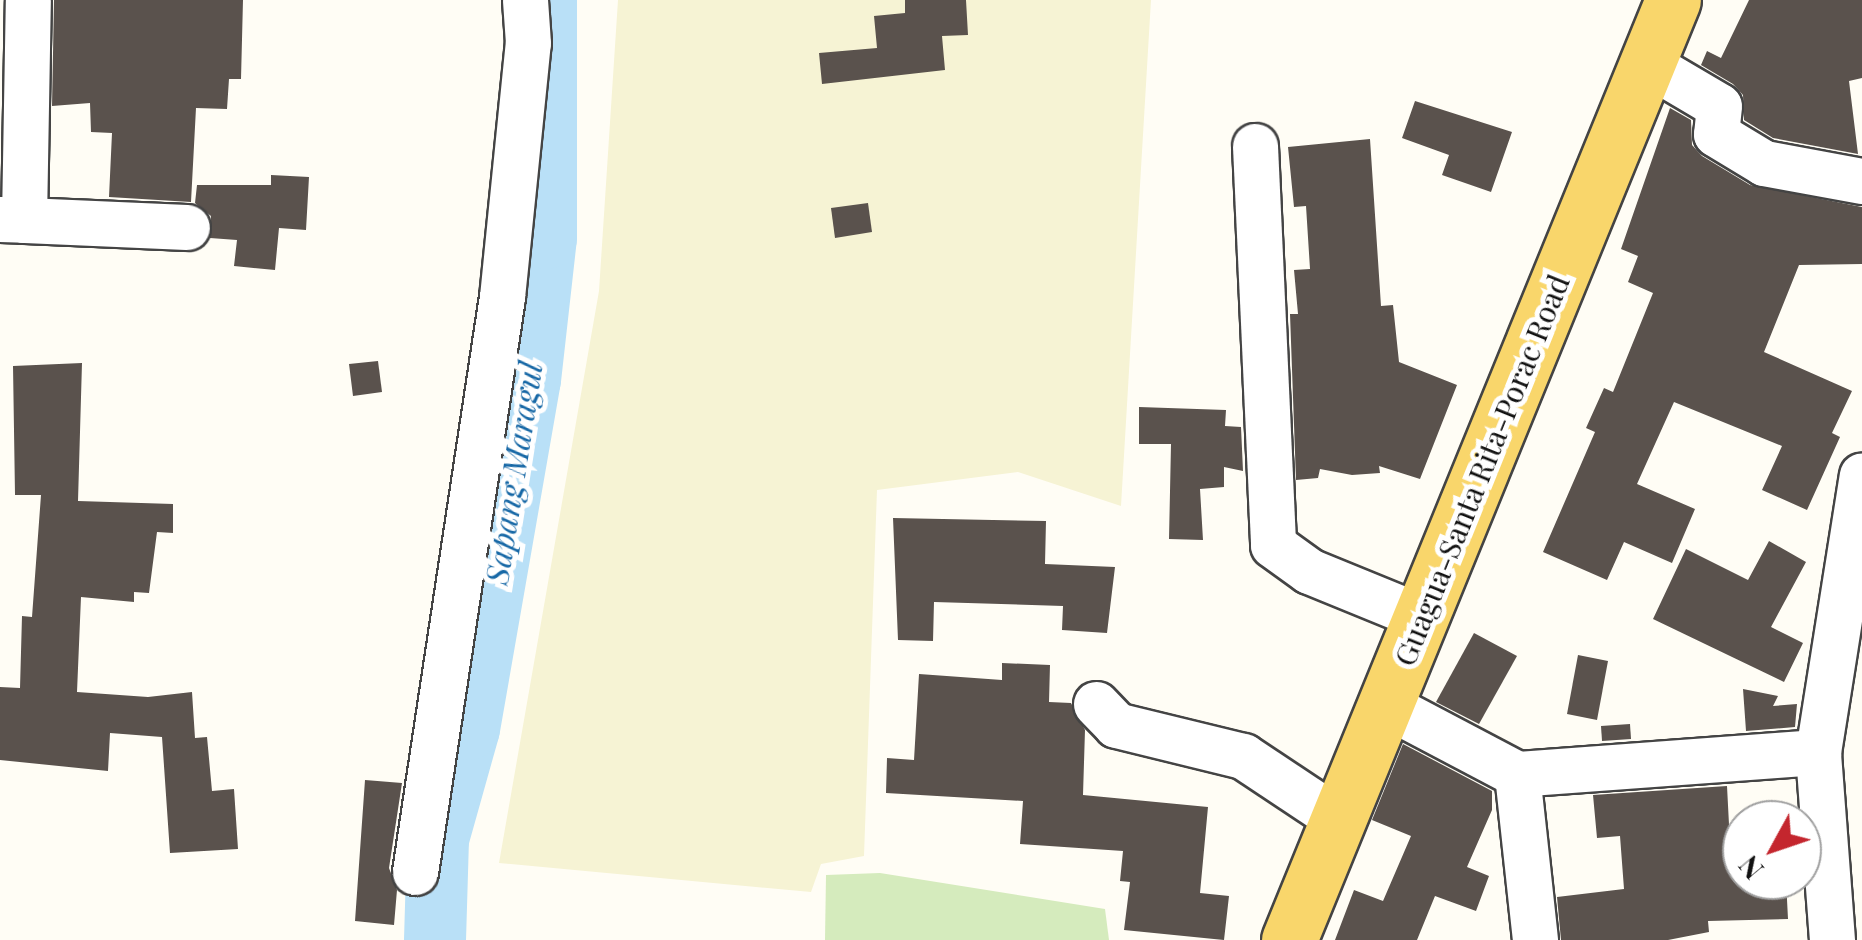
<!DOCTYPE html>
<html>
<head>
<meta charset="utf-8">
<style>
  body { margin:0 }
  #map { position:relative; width:1862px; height:940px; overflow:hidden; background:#fffdf5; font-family:"Playfair Display",serif }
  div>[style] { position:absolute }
  .farmland>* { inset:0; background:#f6f3d4 }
  .green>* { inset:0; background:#d5ebbd }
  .river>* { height:62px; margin:-31px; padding:0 31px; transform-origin:31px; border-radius:31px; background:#b9e0f7 }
  .building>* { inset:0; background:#5a524d }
  .roads { filter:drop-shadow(2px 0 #444) drop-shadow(-2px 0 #444) drop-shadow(0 2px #444) drop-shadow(0 -2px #444) }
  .minor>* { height:45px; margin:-22.5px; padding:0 22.5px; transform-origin:22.5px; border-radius:22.5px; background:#fff }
  .major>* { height:55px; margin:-27.5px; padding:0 27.5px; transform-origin:27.5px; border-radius:27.5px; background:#f9d66b }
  span { translate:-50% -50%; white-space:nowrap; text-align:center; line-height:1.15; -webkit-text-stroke:10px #fff; paint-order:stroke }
  .street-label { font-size:30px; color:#111 }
  .water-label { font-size:32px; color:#1768a6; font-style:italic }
  .north { position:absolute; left:1722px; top:800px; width:100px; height:100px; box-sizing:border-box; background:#fff; border:2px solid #a0a0a0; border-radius:50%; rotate:230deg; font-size:28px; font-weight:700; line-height:40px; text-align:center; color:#111 }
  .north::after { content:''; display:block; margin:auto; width:35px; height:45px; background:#c4262e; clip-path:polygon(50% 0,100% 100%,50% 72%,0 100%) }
</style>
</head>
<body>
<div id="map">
  <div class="farmland">
    <div style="clip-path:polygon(618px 0,1151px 0,1121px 506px,1018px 472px,877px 490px,864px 856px,821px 864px,811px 892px,499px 863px,599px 291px)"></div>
  </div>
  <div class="green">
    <div style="clip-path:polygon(880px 873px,1105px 909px,1109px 940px,825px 940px,826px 875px)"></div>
  </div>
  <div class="river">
    <div style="left:435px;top:940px;width:101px;rotate:-88.3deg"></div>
    <div style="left:438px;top:839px;width:114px;rotate:-74.3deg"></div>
    <div style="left:469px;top:729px;width:354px;rotate:-80.1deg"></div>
    <div style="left:530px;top:380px;width:143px;rotate:-83.6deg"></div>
    <div style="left:546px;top:238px;width:238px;rotate:-90deg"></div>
  </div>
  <div class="building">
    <div style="clip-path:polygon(54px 0,243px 0,241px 79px,229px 79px,227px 109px,196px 108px,191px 202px,109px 197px,112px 133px,91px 132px,90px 103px,52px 106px)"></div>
    <div style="clip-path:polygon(905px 0,966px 0,968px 35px,942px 36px,945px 70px,822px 84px,819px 53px,877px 48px,874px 16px,905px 13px)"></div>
    <div style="clip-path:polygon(1749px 0,1862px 0,1862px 78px,1849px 81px,1858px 154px,1773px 138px,1744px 120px,1743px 95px,1733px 84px,1701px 65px,1707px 51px,1721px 58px)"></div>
    <div style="clip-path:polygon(1415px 101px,1512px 132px,1491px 192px,1442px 175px,1449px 155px,1402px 138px)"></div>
    <div style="clip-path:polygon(1670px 108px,1691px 120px,1692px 145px,1702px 156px,1750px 185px,1862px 207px,1862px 264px,1799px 265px,1764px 352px,1852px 391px,1832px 433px,1840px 437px,1807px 510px,1762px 490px,1782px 446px,1674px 402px,1637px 484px,1695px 509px,1672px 563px,1624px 542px,1607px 580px,1543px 552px,1595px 432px,1586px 428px,1604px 388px,1613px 392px,1653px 293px,1628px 282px,1638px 256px,1621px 249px)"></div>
    <div style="clip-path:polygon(1370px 139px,1381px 306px,1393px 305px,1399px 362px,1457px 385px,1420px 479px,1379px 466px,1380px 473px,1352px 475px,1320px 469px,1318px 478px,1296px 480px,1290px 314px,1298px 314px,1294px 270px,1310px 269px,1306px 206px,1294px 207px,1288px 147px)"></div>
    <div style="clip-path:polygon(271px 175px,309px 177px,306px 230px,279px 228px,275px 270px,234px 266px,237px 240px,210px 238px,211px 216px,195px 203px,197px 185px,271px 185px)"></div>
    <div style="clip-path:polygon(868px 203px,872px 232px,835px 238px,831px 208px)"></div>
    <div style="clip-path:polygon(378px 361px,382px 392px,353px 396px,349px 364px)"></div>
    <div style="clip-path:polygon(82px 363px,78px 501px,173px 504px,173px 533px,157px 532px,149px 593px,134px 592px,134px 602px,81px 597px,77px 692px,148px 697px,192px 692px,195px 738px,207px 737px,212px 791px,234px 789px,238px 849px,170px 853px,162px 737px,110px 733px,108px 771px,0 760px,0 687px,20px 688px,22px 616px,32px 617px,41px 495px,15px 495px,13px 366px)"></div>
    <div style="clip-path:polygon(1139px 407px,1226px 410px,1225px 426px,1241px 427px,1243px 471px,1224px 467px,1224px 487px,1200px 489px,1203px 540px,1169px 539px,1171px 444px,1139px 444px)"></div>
    <div style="clip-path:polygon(893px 518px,1046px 521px,1045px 564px,1115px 567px,1107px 633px,1062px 630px,1063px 606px,934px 602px,933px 641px,898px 640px)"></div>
    <div style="clip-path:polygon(1769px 541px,1806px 562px,1771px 627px,1803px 643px,1784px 682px,1653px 619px,1686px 549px,1748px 580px)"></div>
    <div style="clip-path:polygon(1474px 633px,1517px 656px,1479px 724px,1436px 702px)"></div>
    <div style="clip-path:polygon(1578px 655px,1608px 661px,1597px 720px,1567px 714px)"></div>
    <div style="clip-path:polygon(1002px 663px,1050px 665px,1049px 702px,1071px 703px,1085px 730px,1083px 795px,1208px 807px,1200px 893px,1229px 896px,1224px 940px,1124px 930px,1130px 882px,1120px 881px,1123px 851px,1020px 844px,1023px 801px,886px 793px,887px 758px,914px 760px,919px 674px,1002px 680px)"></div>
    <div style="clip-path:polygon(1743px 689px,1778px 696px,1773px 706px,1797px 704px,1795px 727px,1746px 731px)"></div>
    <div style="clip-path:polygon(1630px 724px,1631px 739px,1602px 741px,1601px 726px)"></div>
    <div style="clip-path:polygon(1403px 744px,1492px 791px,1492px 810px,1467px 867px,1489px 876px,1476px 911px,1435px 896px,1417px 940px,1335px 940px,1354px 890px,1383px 901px,1411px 836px,1372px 820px)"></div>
    <div style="clip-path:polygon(365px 780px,402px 783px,389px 868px,397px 890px,394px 925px,355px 921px)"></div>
    <div style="clip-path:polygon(1727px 786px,1731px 863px,1742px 863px,1742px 880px,1786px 880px,1788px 919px,1708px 921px,1709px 932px,1668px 940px,1561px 940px,1557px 897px,1624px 889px,1620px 836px,1597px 838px,1593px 795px)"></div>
  </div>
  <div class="roads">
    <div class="minor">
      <div style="left:1648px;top:64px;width:82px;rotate:30.6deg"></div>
      <div style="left:1719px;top:106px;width:28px;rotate:96deg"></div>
      <div style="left:1716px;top:134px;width:56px;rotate:31.1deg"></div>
      <div style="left:1764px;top:163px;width:100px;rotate:10.4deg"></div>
      <div style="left:1255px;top:146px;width:399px;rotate:87.4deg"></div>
      <div style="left:1273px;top:545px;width:44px;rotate:35.8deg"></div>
      <div style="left:1309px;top:571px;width:119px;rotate:22.2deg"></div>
      <div style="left:0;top:219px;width:24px;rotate:2deg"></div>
      <div style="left:24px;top:220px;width:220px;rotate:-89deg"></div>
      <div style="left:24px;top:220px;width:163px;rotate:2.5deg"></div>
      <div style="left:1096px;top:704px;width:29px;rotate:46deg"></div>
      <div style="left:1116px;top:725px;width:131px;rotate:13.7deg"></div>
      <div style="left:1243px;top:756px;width:114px;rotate:33.6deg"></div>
      <div style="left:1386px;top:705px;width:148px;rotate:27.8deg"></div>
      <div style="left:1517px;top:774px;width:302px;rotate:-4.2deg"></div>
      <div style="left:1517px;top:774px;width:167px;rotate:83.8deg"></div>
      <div style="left:415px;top:872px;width:582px;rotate:-81.4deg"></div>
      <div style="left:502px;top:297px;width:255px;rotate:-84.2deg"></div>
      <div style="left:528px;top:43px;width:43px;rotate:-94deg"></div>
      <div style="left:1832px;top:940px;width:189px;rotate:-94.3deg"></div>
      <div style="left:1818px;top:752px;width:280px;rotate:-81deg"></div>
    </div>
    <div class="major">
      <div style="left:1289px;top:940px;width:1015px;rotate:-67.78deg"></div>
    </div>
  </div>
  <div class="street-label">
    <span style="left:1481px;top:470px;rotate:-68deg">Guagua-Santa Rita-Porac Road</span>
  </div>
  <div class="water-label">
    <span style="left:513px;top:473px;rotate:-81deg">Sapang Maragul</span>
  </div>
  <div class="north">N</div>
</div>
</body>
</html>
